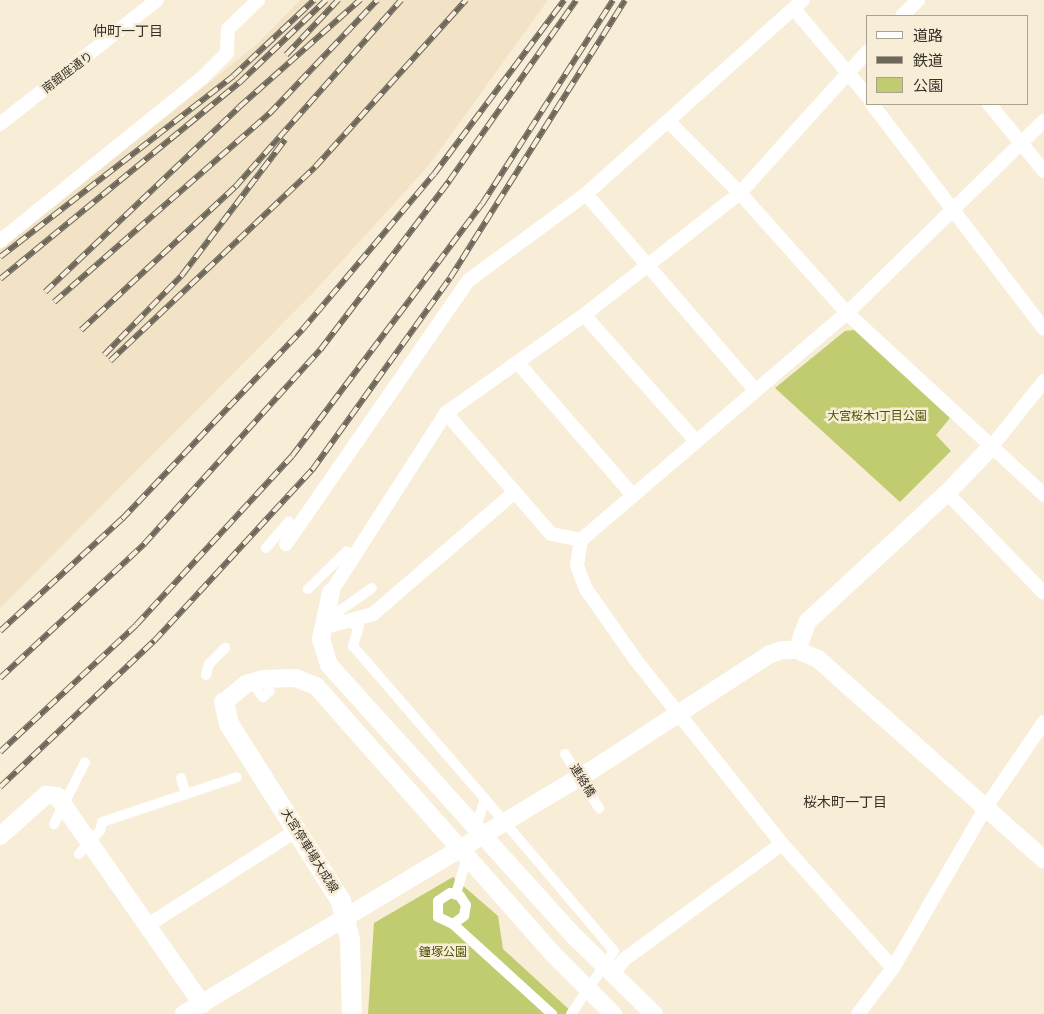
<!DOCTYPE html>
<html>
<head>
<meta charset="utf-8">
<style>
  body { margin:0 }
  #map { position:relative; width:1044px; height:1014px; overflow:hidden; background:#f8edd7; font-family:"DM Sans","Noto Sans JP",sans-serif }
  div>[style] { position:absolute }
  .built>* { inset:0; background:#f2e3c6 }
  .green>* { inset:0; background:#c1cb70 }
  .pedestrian>* { height:10px; margin:-5px; padding:0 5px; transform-origin:5px; border-radius:5px; background:#fff }
  .minor>* { height:14px; margin:-7px; padding:0 7px; transform-origin:7px; border-radius:7px; background:#fff }
  .tertiary>* { height:18px; margin:-9px; padding:0 9px; transform-origin:9px; border-radius:9px; background:#fff }
  .secondary>* { height:20px; margin:-10px; padding:0 10px; transform-origin:10px; border-radius:10px; background:#fff }
  .rail>* { height:5.5px; margin-top:-2.75px; transform-origin:0; background:repeating-linear-gradient(90deg,#f8edd7 0 11px,#6e685b 0 22px); box-sizing:border-box; border-block:1px solid #6e685b }
  span { translate:-50% -50%; white-space:nowrap; text-align:center; line-height:1.15; -webkit-text-stroke:5px #f8edd7; paint-order:stroke }
  .street-label { font-size:12px; color:#353128 }
  .park-label { font-size:12px; color:#4c5202 }
  .neighbourhood-label { font-size:14px; color:#353128 }
  .legend { position:absolute; left:866px; top:15px; width:162px; height:90px; box-sizing:border-box; background:#f8edd7; border:1px solid #aaa291; margin:0; padding:6px 9px; list-style:none; font-size:15px; color:#353128 }
  .legend li { display:flex; align-items:center; gap:10px; height:25px }
  .legend b { width:25px; border:1px solid #aaa291 }
</style>
</head>
<body>
<div id="map">
  <div class="built">
    <div style="clip-path:polygon(300px 0,548px 0,429px 165px,311px 295px,0 608px,0 250px,256px 45px)"></div>
  </div>
  <div class="green">
    <div style="clip-path:polygon(854px 330px,950px 418px,936px 435px,951px 451px,900px 502px,775px 388px,845px 331px)"></div>
    <div style="clip-path:polygon(453px 877px,498px 916px,503px 949px,574px 1014px,368px 1014px,374px 923px)"></div>
  </div>
  <div class="pedestrian">
    <div style="left:266px;top:548px;width:35px;rotate:-49deg"></div>
    <div style="left:308px;top:589px;width:54px;rotate:-44.3deg"></div>
    <div style="left:331px;top:617px;width:50px;rotate:-35.3deg"></div>
    <div style="left:345px;top:621px;width:15px;rotate:20deg"></div>
    <div style="left:359px;top:626px;width:21px;rotate:107deg"></div>
    <div style="left:353px;top:646px;width:202px;rotate:49.2deg"></div>
    <div style="left:485px;top:799px;width:33px;rotate:108deg"></div>
    <div style="left:206px;top:675px;width:11px;rotate:-75deg"></div>
    <div style="left:209px;top:664px;width:23px;rotate:-45deg"></div>
    <div style="left:258px;top:691px;width:8px;rotate:50deg"></div>
    <div style="left:263px;top:697px;width:9px;rotate:-41deg"></div>
    <div style="left:565px;top:754px;width:64px;rotate:57.8deg"></div>
    <div style="left:181px;top:778px;width:17px;rotate:73deg"></div>
    <div style="left:485px;top:799px;width:199px;rotate:49.7deg"></div>
    <div style="left:614px;top:951px;width:76px;rotate:124.3deg"></div>
    <div style="left:54px;top:824px;width:69px;rotate:-63.4deg"></div>
    <div style="left:79px;top:854px;width:31px;rotate:-48deg"></div>
    <div style="left:100px;top:831px;width:9px;rotate:-77deg"></div>
    <div style="left:102px;top:822px;width:142px;rotate:-18.4deg"></div>
    <div style="left:456px;top:894px;width:42px;rotate:-73.3deg"></div>
    <div style="left:453px;top:924px;width:14px;rotate:-36deg"></div>
    <div style="left:464px;top:916px;width:11px;rotate:-80deg"></div>
    <div style="left:466px;top:905px;width:11px;rotate:-124deg"></div>
    <div style="left:460px;top:896px;width:10px;rotate:-163deg"></div>
    <div style="left:450px;top:893px;width:14px;rotate:146deg"></div>
    <div style="left:438px;top:901px;width:16px;rotate:90deg"></div>
    <div style="left:438px;top:917px;width:17px;rotate:25deg"></div>
    <div style="left:453px;top:924px;width:134px;rotate:42.3deg"></div>
  </div>
  <div class="minor">
    <div style="left:794px;top:9px;width:115px;rotate:49.9deg"></div>
    <div style="left:902px;top:16px;width:23px;rotate:-45deg"></div>
    <div style="left:872px;top:104px;width:283px;rotate:52.6deg"></div>
    <div style="left:989px;top:104px;width:87px;rotate:50.6deg"></div>
    <div style="left:669px;top:122px;width:100px;rotate:45deg"></div>
    <div style="left:740px;top:193px;width:161px;rotate:48.3deg"></div>
    <div style="left:847px;top:313px;width:268px;rotate:42.7deg"></div>
    <div style="left:0;top:124px;width:200px;rotate:-38.3deg"></div>
    <div style="left:586px;top:194px;width:259px;rotate:49.2deg"></div>
    <div style="left:0;top:241px;width:260px;rotate:-38.9deg"></div>
    <div style="left:202px;top:78px;width:35px;rotate:-45deg"></div>
    <div style="left:227px;top:53px;width:24px;rotate:-88deg"></div>
    <div style="left:228px;top:29px;width:42px;rotate:-44deg"></div>
    <div style="left:584px;top:315px;width:169px;rotate:48.4deg"></div>
    <div style="left:518px;top:363px;width:174px;rotate:49deg"></div>
    <div style="left:446px;top:413px;width:160px;rotate:49deg"></div>
    <div style="left:551px;top:534px;width:31px;rotate:11deg"></div>
    <div style="left:581px;top:540px;width:350px;rotate:-40.5deg"></div>
    <div style="left:847px;top:313px;width:275px;rotate:-44.3deg"></div>
    <div style="left:992px;top:446px;width:83px;rotate:-51.3deg"></div>
    <div style="left:947px;top:493px;width:139px;rotate:45.9deg"></div>
    <div style="left:581px;top:540px;width:26px;rotate:99deg"></div>
    <div style="left:577px;top:566px;width:25px;rotate:69deg"></div>
    <div style="left:586px;top:589px;width:85px;rotate:55deg"></div>
    <div style="left:635px;top:659px;width:236px;rotate:51.5deg"></div>
    <div style="left:782px;top:844px;width:166px;rotate:48.2deg"></div>
    <div style="left:286px;top:544px;width:321px;rotate:-55.3deg"></div>
    <div style="left:469px;top:280px;width:145px;rotate:-36.3deg"></div>
    <div style="left:586px;top:194px;width:291px;rotate:-41.8deg"></div>
    <div style="left:331px;top:592px;width:213px;rotate:-57.3deg"></div>
    <div style="left:446px;top:413px;width:169px;rotate:-35.4deg"></div>
    <div style="left:584px;top:315px;width:198px;rotate:-38deg"></div>
    <div style="left:740px;top:193px;width:191px;rotate:-48deg"></div>
    <div style="left:322px;top:628px;width:53px;rotate:-15.4deg"></div>
    <div style="left:373px;top:614px;width:187px;rotate:-40.7deg"></div>
    <div style="left:148px;top:925px;width:177px;rotate:-32.5deg"></div>
    <div style="left:611px;top:975px;width:23px;rotate:-49deg"></div>
    <div style="left:626px;top:958px;width:193px;rotate:-36.2deg"></div>
    <div style="left:858px;top:1014px;width:58px;rotate:-52.7deg"></div>
    <div style="left:893px;top:968px;width:186px;rotate:-60deg"></div>
    <div style="left:986px;top:807px;width:103px;rotate:-55.7deg"></div>
  </div>
  <div class="tertiary">
    <div style="left:331px;top:592px;width:48px;rotate:102deg"></div>
    <div style="left:321px;top:639px;width:27px;rotate:73deg"></div>
    <div style="left:329px;top:665px;width:363px;rotate:47.9deg"></div>
    <div style="left:572px;top:934px;width:115px;rotate:44.3deg"></div>
    <div style="left:797px;top:650px;width:30px;rotate:-70deg"></div>
    <div style="left:807px;top:622px;width:190px;rotate:-42.7deg"></div>
    <div style="left:947px;top:493px;width:65px;rotate:-46.2deg"></div>
    <div style="left:224px;top:702px;width:28px;rotate:-39deg"></div>
    <div style="left:246px;top:684px;width:18px;rotate:-16deg"></div>
    <div style="left:263px;top:679px;width:32px;rotate:-2deg"></div>
    <div style="left:295px;top:678px;width:22px;rotate:21deg"></div>
    <div style="left:316px;top:686px;width:358px;rotate:48.5deg"></div>
    <div style="left:553px;top:954px;width:85px;rotate:45deg"></div>
    <div style="left:0;top:836px;width:62px;rotate:-41.7deg"></div>
    <div style="left:46px;top:795px;width:11px;rotate:5deg"></div>
    <div style="left:57px;top:796px;width:254px;rotate:55.1deg"></div>
    <div style="left:184px;top:1014px;width:475px;rotate:-30.9deg"></div>
    <div style="left:592px;top:770px;width:212px;rotate:-33.1deg"></div>
    <div style="left:770px;top:654px;width:14px;rotate:-17deg"></div>
    <div style="left:783px;top:650px;width:14px"></div>
    <div style="left:797px;top:650px;width:23px;rotate:23deg"></div>
    <div style="left:818px;top:659px;width:302px;rotate:41.6deg"></div>
  </div>
  <div class="secondary">
    <div style="left:224px;top:702px;width:23px;rotate:77deg"></div>
    <div style="left:229px;top:724px;width:209px;rotate:57.7deg"></div>
    <div style="left:341px;top:901px;width:40px;rotate:77deg"></div>
    <div style="left:350px;top:940px;width:74px;rotate:88.5deg"></div>
  </div>
  <div class="rail">
    <div style="left:286px;top:55px;width:76px;rotate:-46.6deg"></div>
    <div style="left:0;top:257px;width:295px;rotate:-37.8deg"></div>
    <div style="left:233px;top:76px;width:111px;rotate:-43.2deg"></div>
    <div style="left:0;top:279px;width:309px;rotate:-39.4deg"></div>
    <div style="left:239px;top:83px;width:120px;rotate:-43.7deg"></div>
    <div style="left:45px;top:292px;width:268px;rotate:-43.6deg"></div>
    <div style="left:239px;top:107px;width:162px;rotate:-41.5deg"></div>
    <div style="left:54px;top:302px;width:286px;rotate:-41.2deg"></div>
    <div style="left:269px;top:114px;width:157px;rotate:-46.5deg"></div>
    <div style="left:81px;top:330px;width:210px;rotate:-42.9deg"></div>
    <div style="left:235px;top:187px;width:250px;rotate:-48.4deg"></div>
    <div style="left:104px;top:355px;width:112px;rotate:-45.7deg"></div>
    <div style="left:182px;top:275px;width:170px;rotate:-52.7deg"></div>
    <div style="left:110px;top:361px;width:282px;rotate:-43.4deg"></div>
    <div style="left:315px;top:167px;width:225px;rotate:-47.9deg"></div>
    <div style="left:0;top:631px;width:166px;rotate:-42.6deg"></div>
    <div style="left:122px;top:519px;width:261px;rotate:-46.4deg"></div>
    <div style="left:302px;top:330px;width:204px;rotate:-49.8deg"></div>
    <div style="left:434px;top:174px;width:217px;rotate:-53.2deg"></div>
    <div style="left:0;top:678px;width:197px;rotate:-42.9deg"></div>
    <div style="left:144px;top:544px;width:262px;rotate:-47.8deg"></div>
    <div style="left:320px;top:350px;width:213px;rotate:-52.6deg"></div>
    <div style="left:449px;top:181px;width:221px;rotate:-54.9deg"></div>
    <div style="left:0;top:752px;width:186px;rotate:-43deg"></div>
    <div style="left:136px;top:625px;width:230px;rotate:-47.3deg"></div>
    <div style="left:292px;top:456px;width:316px;rotate:-53deg"></div>
    <div style="left:482px;top:204px;width:242px;rotate:-57.3deg"></div>
    <div style="left:0;top:787px;width:212px;rotate:-43.5deg"></div>
    <div style="left:154px;top:641px;width:233px;rotate:-47.3deg"></div>
    <div style="left:312px;top:470px;width:236px;rotate:-54.3deg"></div>
    <div style="left:450px;top:278px;width:328px;rotate:-57.8deg"></div>
  </div>
  <div class="street-label">
    <span style="left:68px;top:73px;rotate:-37deg">南銀座通り</span>
    <span style="left:582px;top:781px;rotate:58deg">連絡橋</span>
    <span style="left:309px;top:851px;rotate:58deg">大宮停車場大成線</span>
  </div>
  <div class="park-label">
    <span style="left:877px;top:417px">大宮桜木1丁目公園</span>
    <span style="left:443px;top:953px">鐘塚公園</span>
  </div>
  <div class="neighbourhood-label">
    <span style="left:128px;top:31px">仲町一丁目</span>
    <span style="left:845px;top:802px">桜木町一丁目</span>
  </div>
  <ul class="legend">
  <li><b style="height:6px;background:#fff"></b>道路</li>
  <li><b style="height:6px;background:#6e685b"></b>鉄道</li>
  <li><b style="height:14px;background:#c1cb70"></b>公園</li>
  </ul>
</div>
</body>
</html>
